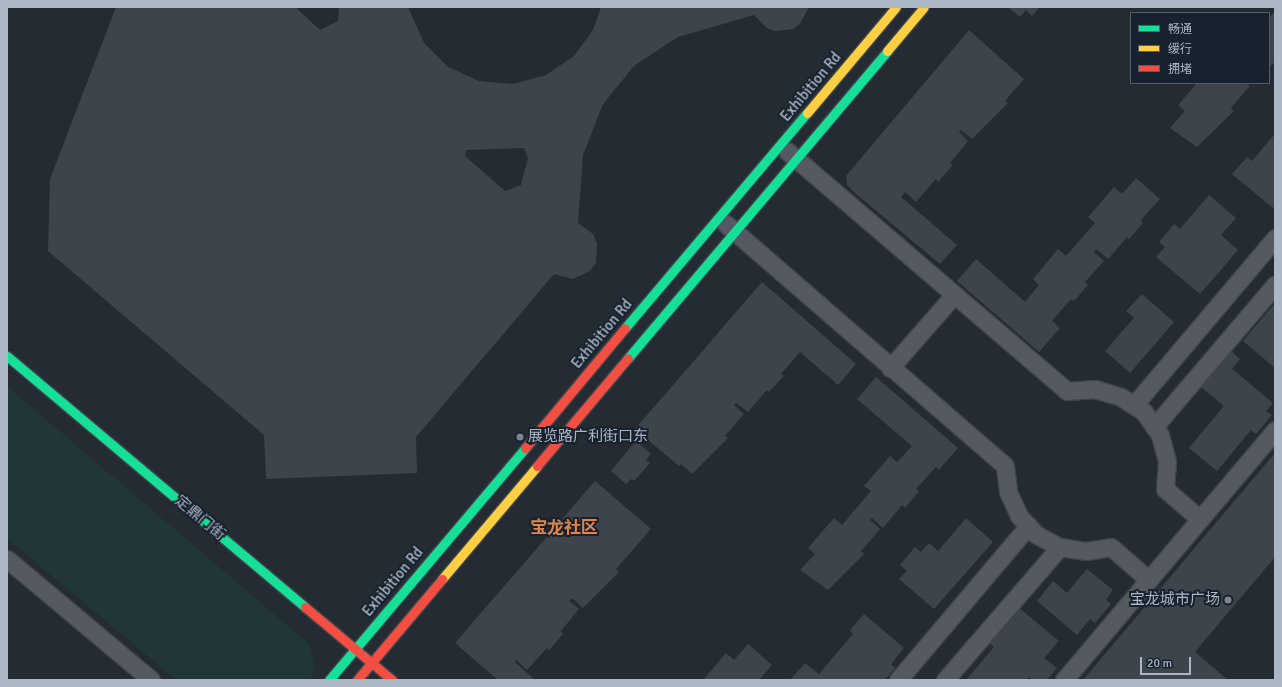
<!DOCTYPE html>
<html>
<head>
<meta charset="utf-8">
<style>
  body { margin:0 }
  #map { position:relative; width:1282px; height:687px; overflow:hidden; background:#242b33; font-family:Signika,"Noto Sans SC",sans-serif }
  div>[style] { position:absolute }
  .green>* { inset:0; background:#213639 }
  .building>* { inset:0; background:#3e444b }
  .roads { filter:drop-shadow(1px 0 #40454b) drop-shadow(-1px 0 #40454b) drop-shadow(0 1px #40454b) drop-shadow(0 -1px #40454b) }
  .street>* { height:17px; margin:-8.5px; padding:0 8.5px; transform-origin:8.5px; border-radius:8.5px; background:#545962 }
  .fast>* { height:9px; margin:-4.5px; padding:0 4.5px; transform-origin:4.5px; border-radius:4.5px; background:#16e098 }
  .slow>* { height:9px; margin:-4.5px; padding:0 4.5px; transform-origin:4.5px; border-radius:4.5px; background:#ffcf43 }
  .jam>* { height:9px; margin:-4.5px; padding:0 4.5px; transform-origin:4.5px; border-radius:4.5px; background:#f24e42 }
  .dots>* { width:11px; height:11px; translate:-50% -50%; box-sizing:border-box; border:2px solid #17222e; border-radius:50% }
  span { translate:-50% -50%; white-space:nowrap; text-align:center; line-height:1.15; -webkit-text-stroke:4px #17222e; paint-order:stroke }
  .street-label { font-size:15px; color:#acb7c6 }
  .poi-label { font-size:15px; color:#acb7c6 }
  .left { translate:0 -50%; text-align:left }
  .right { translate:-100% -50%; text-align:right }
  .quarter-label { font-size:17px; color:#dd8650; font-weight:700 }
  .frame { position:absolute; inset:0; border:8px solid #acb7c6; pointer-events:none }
  .legend { position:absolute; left:1130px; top:12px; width:140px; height:72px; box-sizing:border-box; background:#17222e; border:1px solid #535e6b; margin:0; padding:5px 7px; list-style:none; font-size:12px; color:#acb7c6 }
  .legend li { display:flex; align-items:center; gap:8px; height:20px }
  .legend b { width:20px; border:1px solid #535e6b }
  .scale { position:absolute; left:1140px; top:657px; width:51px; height:18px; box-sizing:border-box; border:2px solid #acb7c6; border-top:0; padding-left:5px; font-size:12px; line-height:14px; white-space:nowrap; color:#acb7c6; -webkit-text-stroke:3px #17222e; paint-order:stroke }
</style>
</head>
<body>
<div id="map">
  <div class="green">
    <div style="clip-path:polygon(7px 386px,309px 644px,315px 666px,311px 680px,176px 680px,7px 538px)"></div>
  </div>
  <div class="building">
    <div style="clip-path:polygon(evenodd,116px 7px,295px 7px,320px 30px,338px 21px,339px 7px,408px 7px,424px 43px,448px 67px,479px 81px,513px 84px,546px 75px,574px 56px,593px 30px,601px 7px,809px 7px,800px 24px,793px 29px,775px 31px,767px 28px,754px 15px,678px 37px,635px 65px,603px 104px,583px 155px,578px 223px,593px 234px,597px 243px,596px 263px,590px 271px,573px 279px,554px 274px,416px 437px,417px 473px,266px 479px,264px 435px,48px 251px,50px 179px,116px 7px,524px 148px,528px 158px,521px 185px,505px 191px,465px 156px,466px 150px,524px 148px)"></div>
    <div style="clip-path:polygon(1008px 7px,1040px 7px,1032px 16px,1026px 10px,1020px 17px)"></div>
    <div style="clip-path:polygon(1275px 11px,1275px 65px,1273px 63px,1269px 67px,1269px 18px)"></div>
    <div style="clip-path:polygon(969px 30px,1024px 79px,1005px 101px,1008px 103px,972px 139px,961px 130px,959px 132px,968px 141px,950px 163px,953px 165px,938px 182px,936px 179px,916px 202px,905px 192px,901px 197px,957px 245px,940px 264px,855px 193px,847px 185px,846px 176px)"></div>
    <div style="clip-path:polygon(1197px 83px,1246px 83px,1250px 86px,1231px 108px,1234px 111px,1197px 147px,1170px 128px,1185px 111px,1178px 105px)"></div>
    <div style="clip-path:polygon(1275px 134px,1275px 205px,1273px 208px,1232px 174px,1247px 157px,1252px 161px)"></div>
    <div style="clip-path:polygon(1136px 178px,1160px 199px,1141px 220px,1143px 223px,1129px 239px,1127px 237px,1108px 259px,1096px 249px,1094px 252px,1104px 261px,1085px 282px,1088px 285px,1074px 301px,1071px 299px,1052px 321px,1060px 328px,1039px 352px,957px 281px,976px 259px,1025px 302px,1039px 285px,1033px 279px,1058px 249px,1066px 256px,1095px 223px,1088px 217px,1114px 187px,1122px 194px)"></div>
    <div style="clip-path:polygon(1209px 195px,1236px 218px,1221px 235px,1238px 250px,1200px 294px,1156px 257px,1165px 247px,1159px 242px,1174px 224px,1180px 229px)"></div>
    <div style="clip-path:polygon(762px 282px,856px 364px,838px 385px,800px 352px,781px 374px,784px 376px,769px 392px,767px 390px,748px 412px,736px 403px,734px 405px,744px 414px,725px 436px,728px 438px,692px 474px,681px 464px,679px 466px,635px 429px)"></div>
    <div style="clip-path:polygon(1142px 294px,1174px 322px,1130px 373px,1105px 351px,1134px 318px,1126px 311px)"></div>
    <div style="clip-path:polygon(1275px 303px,1275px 368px,1243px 341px)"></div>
    <div style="clip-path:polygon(1230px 350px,1240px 359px,1232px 369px,1273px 403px,1266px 411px,1272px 415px,1256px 434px,1251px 430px,1217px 471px,1189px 448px,1224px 406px,1200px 386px)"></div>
    <div style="clip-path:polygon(876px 377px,958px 448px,939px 470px,936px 467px,916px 489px,919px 491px,905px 508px,902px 505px,883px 528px,872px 518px,870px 520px,880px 529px,861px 551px,864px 554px,828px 590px,800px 570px,815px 554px,808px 548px,834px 518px,842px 525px,871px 491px,864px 486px,890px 456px,897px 462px,912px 446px,857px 399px)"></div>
    <div style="clip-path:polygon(636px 441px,651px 454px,646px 460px,650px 463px,634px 481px,631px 479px,626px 484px,611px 471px)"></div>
    <div style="clip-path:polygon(1275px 453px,1275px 557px,1195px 652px,1228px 680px,1083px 680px)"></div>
    <div style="clip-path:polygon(595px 481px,651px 529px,616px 569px,619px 572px,583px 608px,572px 598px,569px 601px,579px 609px,561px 631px,563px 634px,549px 650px,547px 648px,527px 670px,516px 660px,515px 662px,535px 680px,498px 680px,455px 643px)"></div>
    <div style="clip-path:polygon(966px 518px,993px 542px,934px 609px,899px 579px,907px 571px,900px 565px,915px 547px,921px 552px,929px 543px,938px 551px)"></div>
    <div style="clip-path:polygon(1087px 569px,1113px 590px,1106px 600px,1111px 604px,1095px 623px,1090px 619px,1077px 635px,1037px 601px,1053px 581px,1067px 593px)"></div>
    <div style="clip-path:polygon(1018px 607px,1059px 641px,1044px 658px,1057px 668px,1047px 680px,1033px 680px,1029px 677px,1026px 680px,966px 680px,994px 647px,988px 642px)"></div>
    <div style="clip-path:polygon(864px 614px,904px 648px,891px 664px,895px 668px,885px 680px,790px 680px,805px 663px,819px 674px,853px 634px,850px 630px)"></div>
    <div style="clip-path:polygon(748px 644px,772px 665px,759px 680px,703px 680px,726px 653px,734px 660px)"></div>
  </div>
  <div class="roads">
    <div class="street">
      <div style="left:787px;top:151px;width:369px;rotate:40.6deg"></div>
      <div style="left:1067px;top:391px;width:28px;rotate:-4deg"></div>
      <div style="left:1095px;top:389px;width:27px;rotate:17deg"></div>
      <div style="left:1121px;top:397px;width:27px;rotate:33deg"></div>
      <div style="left:1144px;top:412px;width:28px;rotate:55deg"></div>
      <div style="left:1160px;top:435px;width:27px;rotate:75deg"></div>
      <div style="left:1167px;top:461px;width:28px;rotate:94deg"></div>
      <div style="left:1165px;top:489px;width:46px;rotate:40.6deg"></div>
      <div style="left:726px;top:224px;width:369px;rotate:40.9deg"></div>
      <div style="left:1005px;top:466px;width:26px;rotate:83deg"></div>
      <div style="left:1008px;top:492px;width:26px;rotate:65deg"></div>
      <div style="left:1019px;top:516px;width:26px;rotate:47deg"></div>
      <div style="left:1037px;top:535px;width:26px;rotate:28deg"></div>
      <div style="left:1060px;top:547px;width:26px;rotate:9deg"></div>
      <div style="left:1086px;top:551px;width:25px;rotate:-9deg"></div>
      <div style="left:1111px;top:547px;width:50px;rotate:41deg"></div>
      <div style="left:890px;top:368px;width:97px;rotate:-48.8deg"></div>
      <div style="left:1134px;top:405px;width:219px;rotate:-49.8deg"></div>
      <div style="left:1154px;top:427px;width:187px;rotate:-49.6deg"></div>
      <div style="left:7px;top:559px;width:188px;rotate:40deg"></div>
      <div style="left:898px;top:680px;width:202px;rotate:-49.8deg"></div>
      <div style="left:945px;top:680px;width:176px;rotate:-49.2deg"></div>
      <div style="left:1064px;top:680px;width:327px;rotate:-49.8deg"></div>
    </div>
    <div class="fast">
      <div style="left:625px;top:328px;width:282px;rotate:-49.8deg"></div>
      <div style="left:7px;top:356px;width:390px;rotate:40.1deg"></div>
      <div style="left:628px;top:358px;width:402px;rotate:-49.8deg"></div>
      <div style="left:329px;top:680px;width:304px;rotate:-49.8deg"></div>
    </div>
    <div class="slow">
      <div style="left:887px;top:51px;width:57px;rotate:-49.9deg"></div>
      <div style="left:807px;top:113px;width:138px;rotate:-50deg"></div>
      <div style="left:442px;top:579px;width:148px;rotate:-49.9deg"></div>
    </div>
    <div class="jam">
      <div style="left:525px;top:448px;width:156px;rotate:-50.2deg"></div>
      <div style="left:537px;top:466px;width:141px;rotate:-49.9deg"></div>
      <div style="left:305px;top:607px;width:114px;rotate:40deg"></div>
      <div style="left:357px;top:680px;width:132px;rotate:-49.9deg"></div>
    </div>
  </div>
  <div class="dots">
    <div style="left:520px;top:437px;background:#7c8693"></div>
    <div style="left:1228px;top:600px;background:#7c8693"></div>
  </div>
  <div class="street-label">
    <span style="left:811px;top:87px;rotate:-50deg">Exhibition Rd</span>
    <span style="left:602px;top:334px;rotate:-50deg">Exhibition Rd</span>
    <span style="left:200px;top:518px;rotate:40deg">定鼎门街</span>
    <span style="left:393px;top:582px;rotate:-50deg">Exhibition Rd</span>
  </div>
  <div class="poi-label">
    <span class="left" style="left:528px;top:437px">展览路广利街口东</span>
    <span class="right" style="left:1220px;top:600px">宝龙城市广场</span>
  </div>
  <div class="quarter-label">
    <span style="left:564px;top:528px">宝龙社区</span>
  </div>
  <div class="frame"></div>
  <ul class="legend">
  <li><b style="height:5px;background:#16e098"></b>畅通</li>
  <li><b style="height:5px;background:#ffcf43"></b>缓行</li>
  <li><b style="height:5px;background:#f24e42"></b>拥堵</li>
  </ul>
  <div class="scale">20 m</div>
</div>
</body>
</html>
